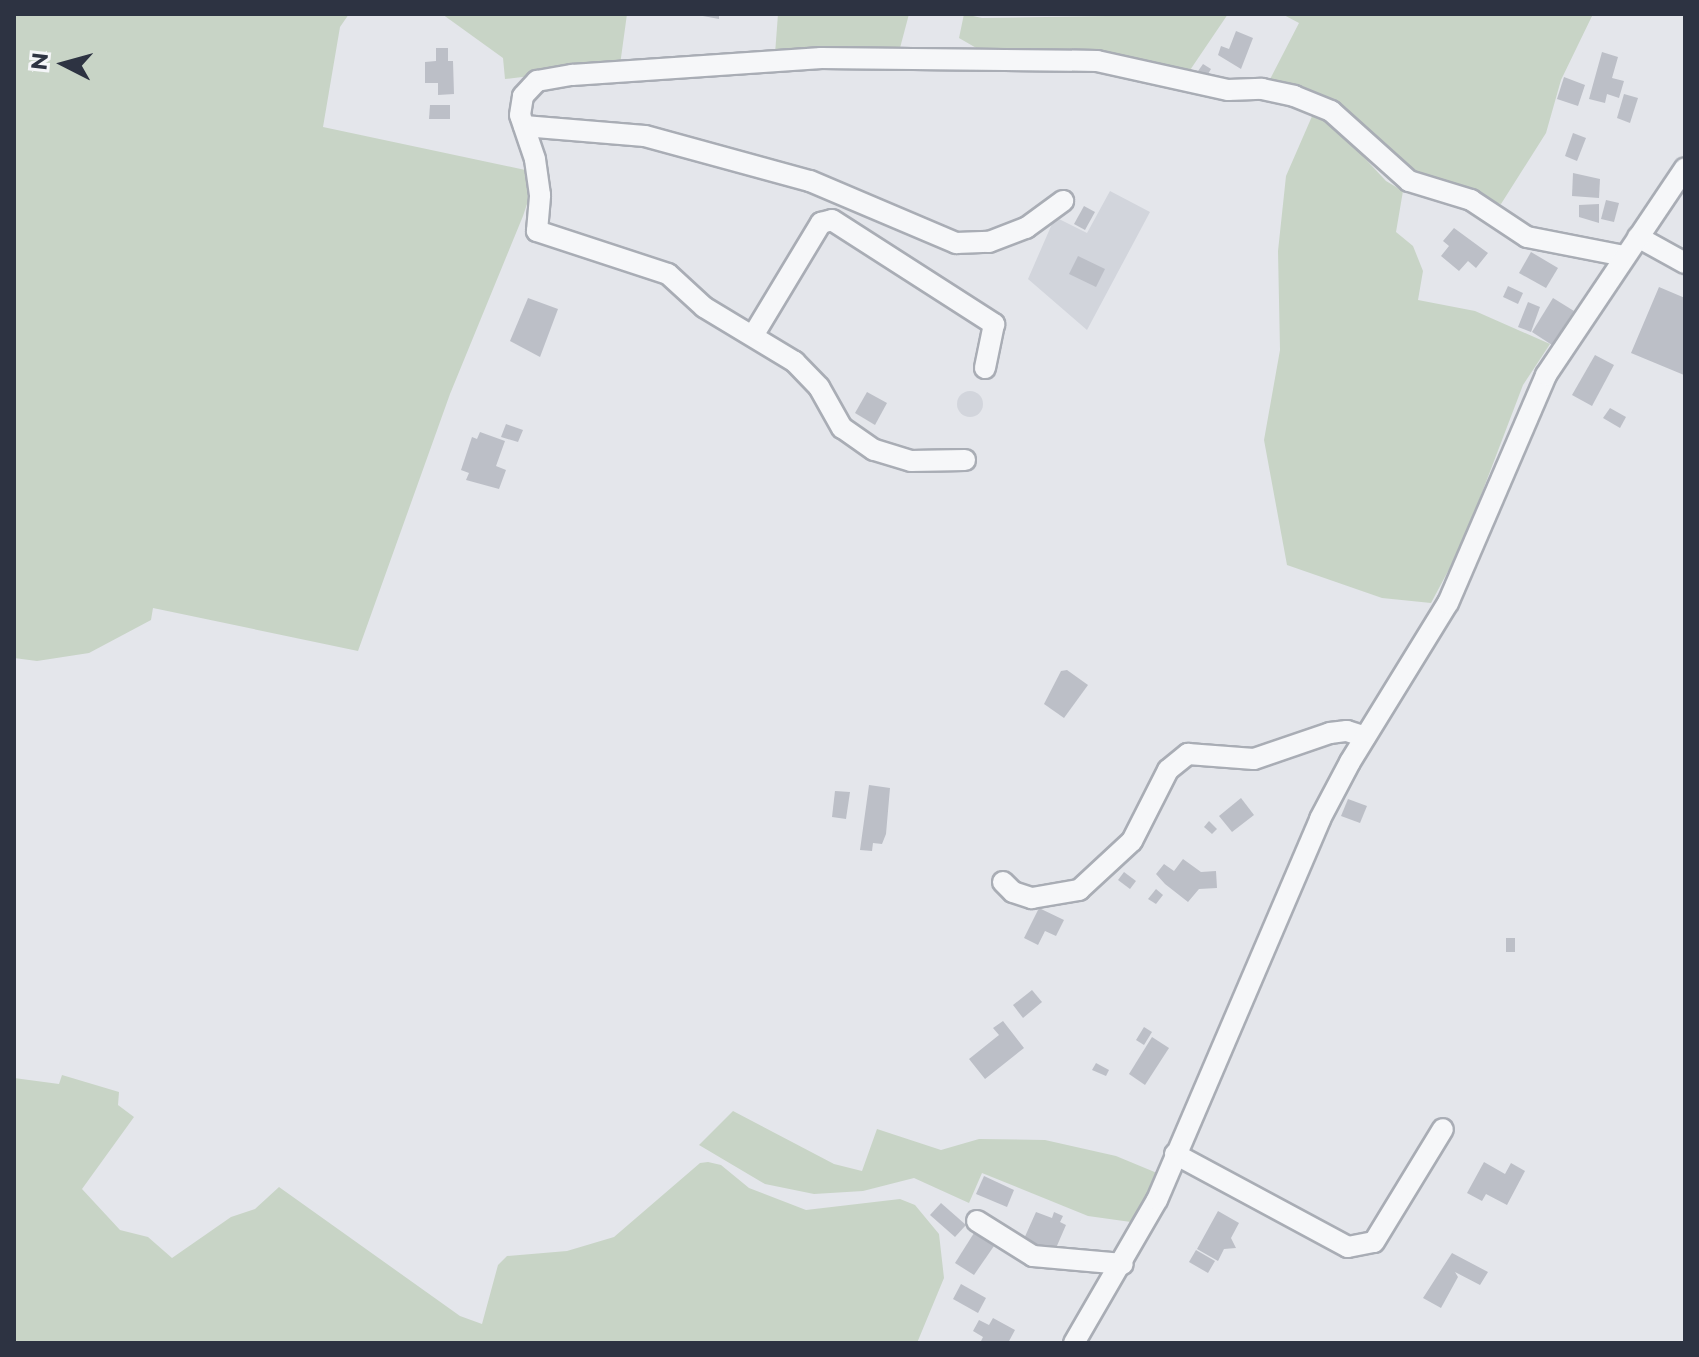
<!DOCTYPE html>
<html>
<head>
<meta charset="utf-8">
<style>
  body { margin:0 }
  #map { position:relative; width:1699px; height:1357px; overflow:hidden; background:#e4e6eb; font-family:Montserrat,sans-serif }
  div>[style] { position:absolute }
  .built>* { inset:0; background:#d2d5dc }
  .round { border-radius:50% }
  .green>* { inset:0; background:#c8d4c6 }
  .building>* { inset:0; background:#bcbfc7 }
  .roads { filter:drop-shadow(2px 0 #a9adb5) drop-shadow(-2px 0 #a9adb5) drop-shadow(0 2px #a9adb5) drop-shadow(0 -2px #a9adb5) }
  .minor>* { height:20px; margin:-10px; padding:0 10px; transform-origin:10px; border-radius:10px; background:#f6f7f9 }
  span { translate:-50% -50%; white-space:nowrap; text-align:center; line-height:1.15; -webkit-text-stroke:7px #f4f5f8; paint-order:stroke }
  .frame { position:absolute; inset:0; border:16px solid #2d3342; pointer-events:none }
  .north { position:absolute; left:24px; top:24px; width:80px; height:80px; -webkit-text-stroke:6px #f4f5f8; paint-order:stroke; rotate:276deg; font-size:22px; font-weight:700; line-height:32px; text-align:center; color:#2d3342 }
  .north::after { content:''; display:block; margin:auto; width:28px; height:36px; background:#2d3342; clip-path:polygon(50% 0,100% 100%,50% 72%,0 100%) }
</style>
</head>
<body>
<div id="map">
  <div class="built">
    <div style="clip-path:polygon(1110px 191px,1150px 212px,1087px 330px,1028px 279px,1055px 217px,1087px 233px)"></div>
    <div class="round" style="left:957px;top:391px;width:26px;height:26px"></div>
  </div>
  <div class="green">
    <div style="clip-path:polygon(14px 14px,349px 14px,340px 27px,323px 127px,530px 171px,532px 189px,523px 216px,450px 394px,358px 651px,153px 608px,151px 620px,89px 653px,37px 661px,14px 658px)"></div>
    <div style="clip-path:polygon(442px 14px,627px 14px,620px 65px,505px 79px,503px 58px)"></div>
    <div style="clip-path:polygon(778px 14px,909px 14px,900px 48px,891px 53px,775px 54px)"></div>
    <div style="clip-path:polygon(964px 14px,982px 18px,1228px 14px,1184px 79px,985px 53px,959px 38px)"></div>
    <div style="clip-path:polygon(1282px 14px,1593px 14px,1561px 80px,1546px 133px,1501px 204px,1408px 175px,1368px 136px,1266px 87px,1299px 23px)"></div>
    <div style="clip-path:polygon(1313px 114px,1331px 122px,1386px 181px,1403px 191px,1396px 232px,1413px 246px,1423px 271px,1418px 300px,1475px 311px,1550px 344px,1523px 385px,1462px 545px,1431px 603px,1382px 598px,1287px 565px,1264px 440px,1280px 350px,1278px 251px,1286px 176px)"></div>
    <div style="clip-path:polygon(62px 1075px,119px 1092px,118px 1105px,134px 1117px,82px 1189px,120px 1230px,148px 1237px,172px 1258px,231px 1217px,255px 1209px,279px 1187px,460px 1316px,482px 1324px,498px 1265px,507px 1256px,567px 1251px,614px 1237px,700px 1163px,708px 1162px,721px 1165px,749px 1188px,806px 1210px,900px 1199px,915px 1205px,939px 1234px,944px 1278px,917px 1343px,14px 1343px,14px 1078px,59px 1084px)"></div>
    <div style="clip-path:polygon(733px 1111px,834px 1164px,862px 1171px,877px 1129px,941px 1150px,979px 1139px,1045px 1140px,1116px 1156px,1157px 1173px,1138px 1223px,1088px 1216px,982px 1173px,969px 1203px,914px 1178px,863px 1191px,814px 1194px,765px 1184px,699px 1145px)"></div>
  </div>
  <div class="building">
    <div style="clip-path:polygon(692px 14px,719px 14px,719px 19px)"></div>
    <div style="clip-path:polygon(1236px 31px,1253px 38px,1241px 69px,1218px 55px,1221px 46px,1229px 49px)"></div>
    <div style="clip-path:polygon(436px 48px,448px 48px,448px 61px,453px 61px,454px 94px,438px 95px,438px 83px,425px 83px,425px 62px,436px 61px)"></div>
    <div style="clip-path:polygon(1602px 52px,1618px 57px,1612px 78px,1624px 81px,1619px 98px,1607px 94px,1605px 103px,1589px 99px)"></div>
    <div style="clip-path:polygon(1203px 64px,1211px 69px,1205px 79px,1196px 74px)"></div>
    <div style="clip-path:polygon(1564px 77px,1585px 85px,1578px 106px,1557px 99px)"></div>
    <div style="clip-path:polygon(1624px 94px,1638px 98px,1630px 123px,1617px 118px)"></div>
    <div style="clip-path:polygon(430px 105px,450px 105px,450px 119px,429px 119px)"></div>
    <div style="clip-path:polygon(1573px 133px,1586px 138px,1577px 161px,1565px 156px)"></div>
    <div style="clip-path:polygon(1573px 173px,1600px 179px,1599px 198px,1572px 196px)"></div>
    <div style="clip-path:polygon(1606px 200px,1619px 203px,1614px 222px,1601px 219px)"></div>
    <div style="clip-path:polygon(1599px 204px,1599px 223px,1579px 217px,1579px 205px)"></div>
    <div style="clip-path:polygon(1084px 206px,1095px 212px,1085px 230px,1074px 224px)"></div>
    <div style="clip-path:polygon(1454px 228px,1488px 253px,1476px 268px,1468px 261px,1459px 271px,1441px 256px,1449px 246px,1443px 241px)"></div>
    <div style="clip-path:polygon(1531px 252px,1558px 268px,1546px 288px,1519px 273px)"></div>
    <div style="clip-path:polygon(1078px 256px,1105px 269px,1096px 287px,1069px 274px)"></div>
    <div style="clip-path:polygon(1508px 286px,1523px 293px,1518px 304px,1503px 297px)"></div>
    <div style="clip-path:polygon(1659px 287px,1685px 298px,1685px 382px,1684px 375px,1631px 353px)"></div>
    <div style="clip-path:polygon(528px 298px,558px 309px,540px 357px,510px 341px)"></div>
    <div style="clip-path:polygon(1553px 298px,1574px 311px,1552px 345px,1532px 332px)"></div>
    <div style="clip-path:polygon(1528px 302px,1540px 307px,1531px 332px,1518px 327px)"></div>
    <div style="clip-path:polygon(1595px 355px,1614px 365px,1592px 406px,1572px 395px)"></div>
    <div style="clip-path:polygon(867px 392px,887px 403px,875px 425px,855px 413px)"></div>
    <div style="clip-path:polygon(1610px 408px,1626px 417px,1620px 428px,1603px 418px)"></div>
    <div style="clip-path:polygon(506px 424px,523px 430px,518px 442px,501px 437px)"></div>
    <div style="clip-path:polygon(480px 432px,505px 441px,496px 466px,506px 470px,499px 489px,466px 480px,469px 473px,461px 470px,472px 437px,477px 439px)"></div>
    <div style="clip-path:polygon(1067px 670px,1088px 685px,1064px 718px,1044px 704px,1061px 671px)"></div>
    <div style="clip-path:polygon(869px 785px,890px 788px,886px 834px,882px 844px,873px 843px,872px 851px,860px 850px)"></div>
    <div style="clip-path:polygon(835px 791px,850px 792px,846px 819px,832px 817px)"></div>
    <div style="clip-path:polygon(1241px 798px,1254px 815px,1232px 832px,1219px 816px)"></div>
    <div style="clip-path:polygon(1348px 799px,1367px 806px,1360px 823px,1341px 816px)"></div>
    <div style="clip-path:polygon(1209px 821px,1217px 829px,1212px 834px,1204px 827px)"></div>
    <div style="clip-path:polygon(1183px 859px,1201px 872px,1216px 871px,1217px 888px,1199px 889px,1188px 902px,1165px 884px,1156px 874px,1164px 864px,1174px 871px)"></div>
    <div style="clip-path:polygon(1124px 872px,1136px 881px,1130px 889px,1118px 880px)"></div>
    <div style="clip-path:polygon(1156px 889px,1163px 895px,1156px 904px,1148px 899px)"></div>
    <div style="clip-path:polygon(1039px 908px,1064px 920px,1056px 936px,1045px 931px,1038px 945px,1024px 938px)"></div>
    <div style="clip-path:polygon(1506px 938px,1515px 938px,1515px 952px,1506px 952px)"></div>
    <div style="clip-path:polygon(1032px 990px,1042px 1002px,1023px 1018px,1013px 1005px)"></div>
    <div style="clip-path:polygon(1003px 1021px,1024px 1048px,985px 1079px,969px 1059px,999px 1035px,993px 1028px)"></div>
    <div style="clip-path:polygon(1144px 1027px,1152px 1032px,1144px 1045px,1136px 1040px)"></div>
    <div style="clip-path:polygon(1152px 1037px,1169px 1048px,1145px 1085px,1129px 1074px)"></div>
    <div style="clip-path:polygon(1096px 1063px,1109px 1070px,1106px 1076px,1092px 1070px)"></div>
    <div style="clip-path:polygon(1484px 1162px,1505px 1174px,1511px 1163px,1525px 1171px,1507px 1205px,1486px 1194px,1482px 1201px,1467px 1193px)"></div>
    <div style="clip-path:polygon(984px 1176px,1014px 1190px,1007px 1207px,976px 1194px)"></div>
    <div style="clip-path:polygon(941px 1203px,966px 1225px,955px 1237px,930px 1215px)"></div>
    <div style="clip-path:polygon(1218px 1211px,1239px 1223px,1231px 1238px,1236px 1248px,1224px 1249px,1218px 1261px,1197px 1249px)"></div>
    <div style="clip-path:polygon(1036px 1212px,1052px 1218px,1054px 1212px,1063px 1216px,1060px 1222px,1066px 1225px,1053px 1255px,1023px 1241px)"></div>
    <div style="clip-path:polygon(974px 1233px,994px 1246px,974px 1275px,955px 1263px)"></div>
    <div style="clip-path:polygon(1196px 1250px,1215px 1261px,1208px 1273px,1189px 1262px)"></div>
    <div style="clip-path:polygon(1452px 1253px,1488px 1272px,1480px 1285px,1455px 1272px,1458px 1277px,1441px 1308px,1423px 1298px)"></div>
    <div style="clip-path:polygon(961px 1284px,986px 1298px,978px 1313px,953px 1299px)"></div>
    <div style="clip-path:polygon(993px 1318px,1015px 1330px,1008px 1343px,980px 1343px,983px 1337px,973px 1331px,979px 1320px,989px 1325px)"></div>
  </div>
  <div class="roads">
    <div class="minor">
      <div style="left:524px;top:126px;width:121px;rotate:4.7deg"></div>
      <div style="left:645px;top:136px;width:171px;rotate:15.3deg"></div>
      <div style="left:810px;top:181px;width:159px;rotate:23deg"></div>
      <div style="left:956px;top:243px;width:33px;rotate:-2deg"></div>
      <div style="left:989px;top:242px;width:40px;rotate:-21deg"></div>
      <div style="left:1026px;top:228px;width:46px;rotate:-36.1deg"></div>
      <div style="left:1638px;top:237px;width:54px;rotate:29deg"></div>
      <div style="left:754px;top:334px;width:130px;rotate:-58.9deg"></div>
      <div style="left:821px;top:223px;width:11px;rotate:-15deg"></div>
      <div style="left:832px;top:220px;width:193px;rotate:32.7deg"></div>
      <div style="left:994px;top:324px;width:45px;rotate:101.6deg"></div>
      <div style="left:965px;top:460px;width:54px;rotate:178.9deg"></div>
      <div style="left:911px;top:461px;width:39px;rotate:-163deg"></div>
      <div style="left:874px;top:450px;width:39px;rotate:-145deg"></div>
      <div style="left:842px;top:428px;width:47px;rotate:-119.3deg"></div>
      <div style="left:819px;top:387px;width:35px;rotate:-134deg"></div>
      <div style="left:795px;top:362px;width:106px;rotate:-148.9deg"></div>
      <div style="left:704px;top:307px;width:49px;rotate:-137.5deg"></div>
      <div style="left:668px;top:274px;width:138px;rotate:-161.8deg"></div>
      <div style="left:537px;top:231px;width:36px;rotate:-85deg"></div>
      <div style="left:540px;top:195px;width:36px;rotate:-98deg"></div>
      <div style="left:535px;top:159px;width:46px;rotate:-108.8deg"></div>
      <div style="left:520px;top:115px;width:19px;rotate:-81deg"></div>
      <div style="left:523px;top:96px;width:21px;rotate:-47deg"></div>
      <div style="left:537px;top:81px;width:36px;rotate:-10deg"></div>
      <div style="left:572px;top:75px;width:250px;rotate:-3.9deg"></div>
      <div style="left:821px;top:58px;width:276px;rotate:0.6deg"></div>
      <div style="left:1097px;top:61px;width:134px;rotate:12.5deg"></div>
      <div style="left:1228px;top:90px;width:34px;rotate:-2deg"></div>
      <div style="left:1262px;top:89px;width:33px;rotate:12deg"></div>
      <div style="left:1294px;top:96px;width:40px;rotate:22deg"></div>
      <div style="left:1331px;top:111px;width:105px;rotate:41.9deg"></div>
      <div style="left:1409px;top:181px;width:65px;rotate:17deg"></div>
      <div style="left:1471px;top:200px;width:67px;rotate:33.5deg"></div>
      <div style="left:1527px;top:237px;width:99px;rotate:11.1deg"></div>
      <div style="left:1003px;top:882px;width:14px;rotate:45deg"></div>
      <div style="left:1013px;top:892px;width:20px;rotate:18deg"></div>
      <div style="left:1032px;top:898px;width:48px;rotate:-9.7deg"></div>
      <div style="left:1079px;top:890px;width:72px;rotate:-42.8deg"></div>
      <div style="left:1132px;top:841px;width:80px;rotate:-63.1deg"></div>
      <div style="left:1168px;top:770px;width:26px;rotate:-39deg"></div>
      <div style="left:1188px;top:754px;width:66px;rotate:4.3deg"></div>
      <div style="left:1254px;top:759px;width:80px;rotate:-18.9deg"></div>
      <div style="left:1330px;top:733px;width:17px;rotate:-7deg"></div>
      <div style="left:1347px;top:731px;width:19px;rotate:18deg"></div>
      <div style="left:1175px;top:1154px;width:196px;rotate:28.3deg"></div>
      <div style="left:1348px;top:1247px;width:26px;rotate:-11deg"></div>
      <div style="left:1374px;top:1242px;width:132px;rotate:-58.6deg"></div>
      <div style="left:977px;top:1221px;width:66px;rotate:32deg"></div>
      <div style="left:1033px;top:1256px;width:90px;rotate:5.1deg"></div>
      <div style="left:1074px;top:1343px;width:165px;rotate:-59.9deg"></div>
      <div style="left:1157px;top:1200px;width:414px;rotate:-66.8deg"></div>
      <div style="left:1320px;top:819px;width:64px;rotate:-62.2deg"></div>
      <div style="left:1350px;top:762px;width:187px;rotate:-58.4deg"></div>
      <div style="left:1448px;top:603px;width:248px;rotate:-66.7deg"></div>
      <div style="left:1546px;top:375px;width:249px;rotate:-56.1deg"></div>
    </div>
  </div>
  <div class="frame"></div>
  <div class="north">N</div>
</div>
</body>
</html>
